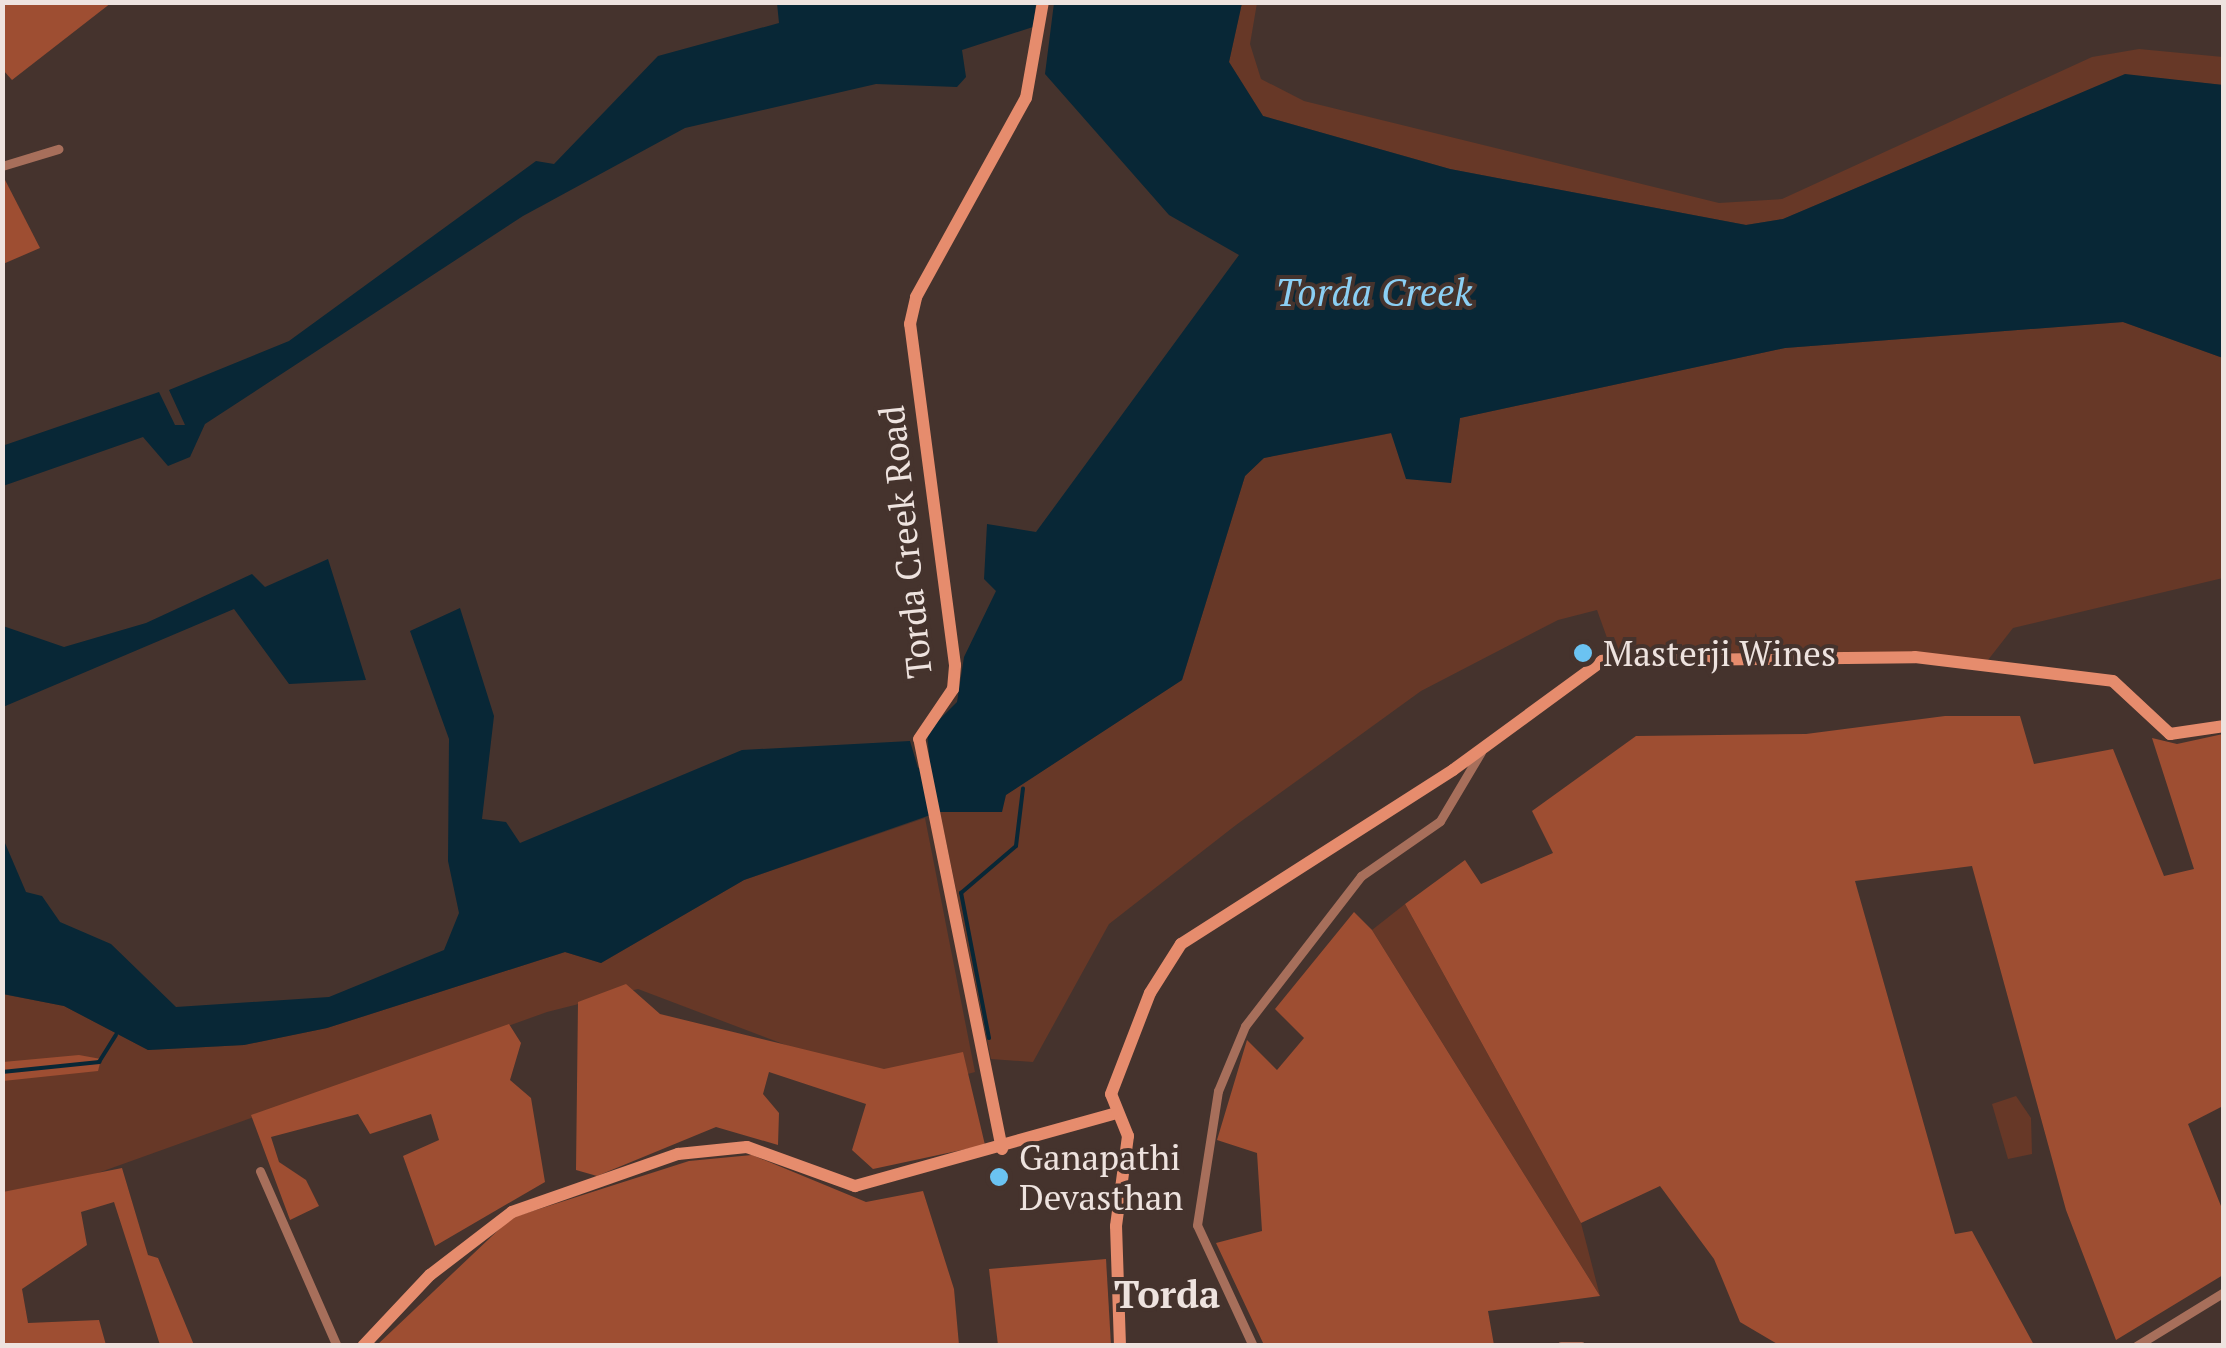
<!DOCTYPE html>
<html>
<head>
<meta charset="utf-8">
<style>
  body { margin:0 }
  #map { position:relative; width:2226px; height:1348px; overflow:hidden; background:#45332d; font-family:"PT Serif",serif }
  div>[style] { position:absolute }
  .green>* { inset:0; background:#673827 }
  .forest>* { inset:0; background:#9e4e32 }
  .water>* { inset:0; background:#082736 }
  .stream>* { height:4px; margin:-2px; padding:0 2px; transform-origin:2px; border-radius:2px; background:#082736 }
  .street>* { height:9px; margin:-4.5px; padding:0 4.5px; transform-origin:4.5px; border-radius:4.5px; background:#a76f5b }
  .secondary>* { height:12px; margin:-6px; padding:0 6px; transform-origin:6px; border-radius:6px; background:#e68c6d }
  .dots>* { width:28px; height:28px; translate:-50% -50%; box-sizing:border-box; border:5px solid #45332d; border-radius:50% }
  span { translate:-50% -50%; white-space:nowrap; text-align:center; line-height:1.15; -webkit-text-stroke:8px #45332d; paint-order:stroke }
  .street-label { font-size:35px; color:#eee3df }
  .poi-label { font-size:35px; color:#eee3df }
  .left { translate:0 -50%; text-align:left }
  .water-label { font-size:38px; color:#8bcff4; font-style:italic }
  .neighbourhood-label { font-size:38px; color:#eee3df; font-weight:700 }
  .frame { position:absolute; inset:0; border:5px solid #eee3df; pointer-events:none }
</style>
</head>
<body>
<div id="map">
  <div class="green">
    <div style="clip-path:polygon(1242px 3px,1257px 3px,1250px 44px,1261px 79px,1304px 101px,1719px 203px,1782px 199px,2092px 57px,2139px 49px,2223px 57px,2224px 85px,2125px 75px,1783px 219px,1746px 225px,1450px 169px,1263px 116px,1229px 62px)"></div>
    <div style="clip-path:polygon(2123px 322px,2223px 358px,2223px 578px,2013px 628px,1988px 660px,1611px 649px,1597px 610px,1558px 620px,1421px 691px,1236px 825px,1109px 924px,1033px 1062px,991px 1059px,940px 812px,1001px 812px,1005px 795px,1182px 680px,1245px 476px,1263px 458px,1392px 433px,1451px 483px,1460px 418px,1785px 348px)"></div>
    <div style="clip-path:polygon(925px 818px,975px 1072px,907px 1091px,638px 989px,547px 1012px,3px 1207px,2px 994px,64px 1006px,148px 1050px,244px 1045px,327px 1028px,565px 952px,601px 963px,744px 880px)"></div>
    <div style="clip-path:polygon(1405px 904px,1581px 1223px,1600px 1296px,1372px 930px)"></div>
    <div style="clip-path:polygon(2016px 1096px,2031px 1118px,2032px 1154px,2008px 1159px,1992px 1104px)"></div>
  </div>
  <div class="forest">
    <div style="clip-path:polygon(3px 3px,110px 2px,111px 3px,12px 80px,3px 70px)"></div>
    <div style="clip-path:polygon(3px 176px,40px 248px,3px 264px,2px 264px)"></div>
    <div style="clip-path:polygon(1945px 716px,2020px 716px,2034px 764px,2113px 749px,2164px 876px,2194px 869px,2152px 738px,2177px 744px,2223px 734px,2223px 1106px,2188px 1124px,2223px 1211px,2223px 1275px,2116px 1340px,2066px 1210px,1972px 866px,1855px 881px,1955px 1234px,1972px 1231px,2034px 1345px,1779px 1345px,1740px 1322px,1714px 1259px,1660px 1186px,1581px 1223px,1405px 904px,1465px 860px,1481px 884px,1553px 853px,1532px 811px,1636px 736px,1806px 734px)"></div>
    <div style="clip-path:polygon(1354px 912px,1372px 930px,1600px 1296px,1488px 1311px,1494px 1345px,1264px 1345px,1216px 1243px,1262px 1231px,1257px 1153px,1217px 1140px,1247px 1040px,1277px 1070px,1304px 1038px,1275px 1009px)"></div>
    <div style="clip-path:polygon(626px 984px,660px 1014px,884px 1069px,963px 1052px,985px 1145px,873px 1169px,852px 1150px,866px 1104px,769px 1072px,763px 1094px,779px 1113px,778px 1145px,716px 1127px,597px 1176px,576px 1170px,578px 1002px)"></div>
    <div style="clip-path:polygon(509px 1024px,521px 1043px,510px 1080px,531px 1098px,545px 1182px,435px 1246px,403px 1156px,439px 1140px,431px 1114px,370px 1134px,358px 1114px,271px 1137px,279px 1162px,306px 1180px,319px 1206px,290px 1220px,251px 1115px)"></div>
    <div style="clip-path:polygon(79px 1055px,101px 1059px,98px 1071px,3px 1081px,3px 1062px)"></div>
    <div style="clip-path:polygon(752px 1155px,866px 1202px,923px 1191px,954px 1289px,959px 1345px,376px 1346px,511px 1218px,689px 1161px)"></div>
    <div style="clip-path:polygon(122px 1168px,148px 1255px,158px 1258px,194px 1345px,160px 1345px,114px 1202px,81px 1212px,87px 1245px,22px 1289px,28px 1323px,99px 1320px,106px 1345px,3px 1345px,3px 1192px)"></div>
    <div style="clip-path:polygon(1106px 1259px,1111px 1345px,998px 1345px,989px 1269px)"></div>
  </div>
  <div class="water">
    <div style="clip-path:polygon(862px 2px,1036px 3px,1033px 27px,962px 50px,966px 77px,957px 87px,876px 84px,685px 128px,523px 216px,205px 424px,190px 457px,168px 466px,143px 437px,3px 486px,2px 446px,159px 392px,175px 425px,185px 425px,169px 390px,289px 341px,536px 161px,554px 164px,658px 56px,779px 23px,777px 3px)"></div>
    <div style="clip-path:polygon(1054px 3px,1242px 3px,1229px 62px,1263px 116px,1450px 169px,1746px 225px,1783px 219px,2125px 74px,2223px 85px,2223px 358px,2123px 322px,1785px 348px,1460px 418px,1451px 483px,1406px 479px,1391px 433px,1264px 458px,1245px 476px,1182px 680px,1006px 795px,1002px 812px,939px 812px,744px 880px,601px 963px,565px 952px,327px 1028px,244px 1045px,148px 1050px,64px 1006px,3px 994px,2px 836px,26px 892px,42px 896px,60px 922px,111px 944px,176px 1007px,329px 997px,444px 950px,459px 913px,448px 861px,449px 739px,410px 631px,460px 608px,494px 716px,482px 819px,506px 822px,520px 843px,742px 750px,910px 741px,918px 768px,930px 765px,927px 732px,957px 702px,964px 657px,996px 591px,984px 579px,987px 524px,1036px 532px,1239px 255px,1169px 215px,1045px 74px)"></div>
    <div style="clip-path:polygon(328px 559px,366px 680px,289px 684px,234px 609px,3px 707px,3px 626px,64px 647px,146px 623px,252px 574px,265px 587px)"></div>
  </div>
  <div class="stream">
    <div style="left:989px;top:1038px;width:148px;rotate:-100.9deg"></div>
    <div style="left:961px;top:893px;width:72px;rotate:-40.5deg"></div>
    <div style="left:1016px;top:846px;width:58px;rotate:-83.1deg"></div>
    <div style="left:2px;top:1072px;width:98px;rotate:-5.9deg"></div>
    <div style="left:99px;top:1062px;width:32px;rotate:-58deg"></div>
  </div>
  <div class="street">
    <div style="left:2px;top:166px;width:59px;rotate:-16.9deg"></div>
    <div style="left:260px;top:1171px;width:191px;rotate:66.3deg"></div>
    <div style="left:1253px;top:1346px;width:133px;rotate:-114.8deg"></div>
    <div style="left:1197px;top:1225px;width:136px;rotate:-81.1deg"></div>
    <div style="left:1218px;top:1091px;width:70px;rotate:-67.4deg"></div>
    <div style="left:1245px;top:1026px;width:190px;rotate:-52.3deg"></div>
    <div style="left:1361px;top:876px;width:96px;rotate:-34.8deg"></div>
    <div style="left:1440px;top:821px;width:80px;rotate:-59.3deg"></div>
    <div style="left:1561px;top:1346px;width:20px"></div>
    <div style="left:2136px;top:1346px;width:103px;rotate:-31.5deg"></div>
  </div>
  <div class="secondary">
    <div style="left:1002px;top:1149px;width:418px;rotate:-101.4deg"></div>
    <div style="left:919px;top:739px;width:60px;rotate:-55.8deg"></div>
    <div style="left:953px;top:689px;width:24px;rotate:-85deg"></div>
    <div style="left:955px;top:665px;width:344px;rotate:-97.5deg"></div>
    <div style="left:910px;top:324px;width:28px;rotate:-77deg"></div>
    <div style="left:916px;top:297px;width:227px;rotate:-61.1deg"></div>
    <div style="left:1026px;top:98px;width:97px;rotate:-80deg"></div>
    <div style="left:363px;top:1346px;width:98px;rotate:-46.7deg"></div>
    <div style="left:430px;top:1275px;width:103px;rotate:-37.5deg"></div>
    <div style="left:512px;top:1212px;width:176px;rotate:-19.3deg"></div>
    <div style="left:678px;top:1154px;width:69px;rotate:-5.8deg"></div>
    <div style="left:747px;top:1147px;width:115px;rotate:19.9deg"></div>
    <div style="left:855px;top:1186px;width:268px;rotate:-15.6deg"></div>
    <div style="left:1120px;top:1346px;width:120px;rotate:-91.9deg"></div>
    <div style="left:1116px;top:1226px;width:91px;rotate:-82.4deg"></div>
    <div style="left:1128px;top:1136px;width:45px;rotate:-112deg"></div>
    <div style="left:1111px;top:1094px;width:108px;rotate:-68.9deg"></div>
    <div style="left:1150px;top:993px;width:58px;rotate:-57.7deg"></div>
    <div style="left:1181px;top:944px;width:323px;rotate:-32.6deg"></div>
    <div style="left:1453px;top:770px;width:185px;rotate:-36.2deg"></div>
    <div style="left:1602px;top:661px;width:313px;rotate:-0.7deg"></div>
    <div style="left:1915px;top:657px;width:199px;rotate:6.9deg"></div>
    <div style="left:2113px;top:681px;width:78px;rotate:42.9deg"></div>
    <div style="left:2170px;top:734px;width:55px;rotate:-8.4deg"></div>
  </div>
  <div class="dots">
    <div style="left:1583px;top:653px;background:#6bc3f2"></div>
    <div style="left:999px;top:1177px;background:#6bc3f2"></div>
  </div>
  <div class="street-label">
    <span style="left:905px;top:542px;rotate:-96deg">Torda Creek Road</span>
  </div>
  <div class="poi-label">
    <span class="left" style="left:1603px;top:653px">Masterji Wines</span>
    <span class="left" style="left:1019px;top:1177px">Ganapathi<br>Devasthan</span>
  </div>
  <div class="water-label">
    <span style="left:1374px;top:293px">Torda Creek</span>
  </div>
  <div class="neighbourhood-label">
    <span style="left:1167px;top:1295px">Torda</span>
  </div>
  <div class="frame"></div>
</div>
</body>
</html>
